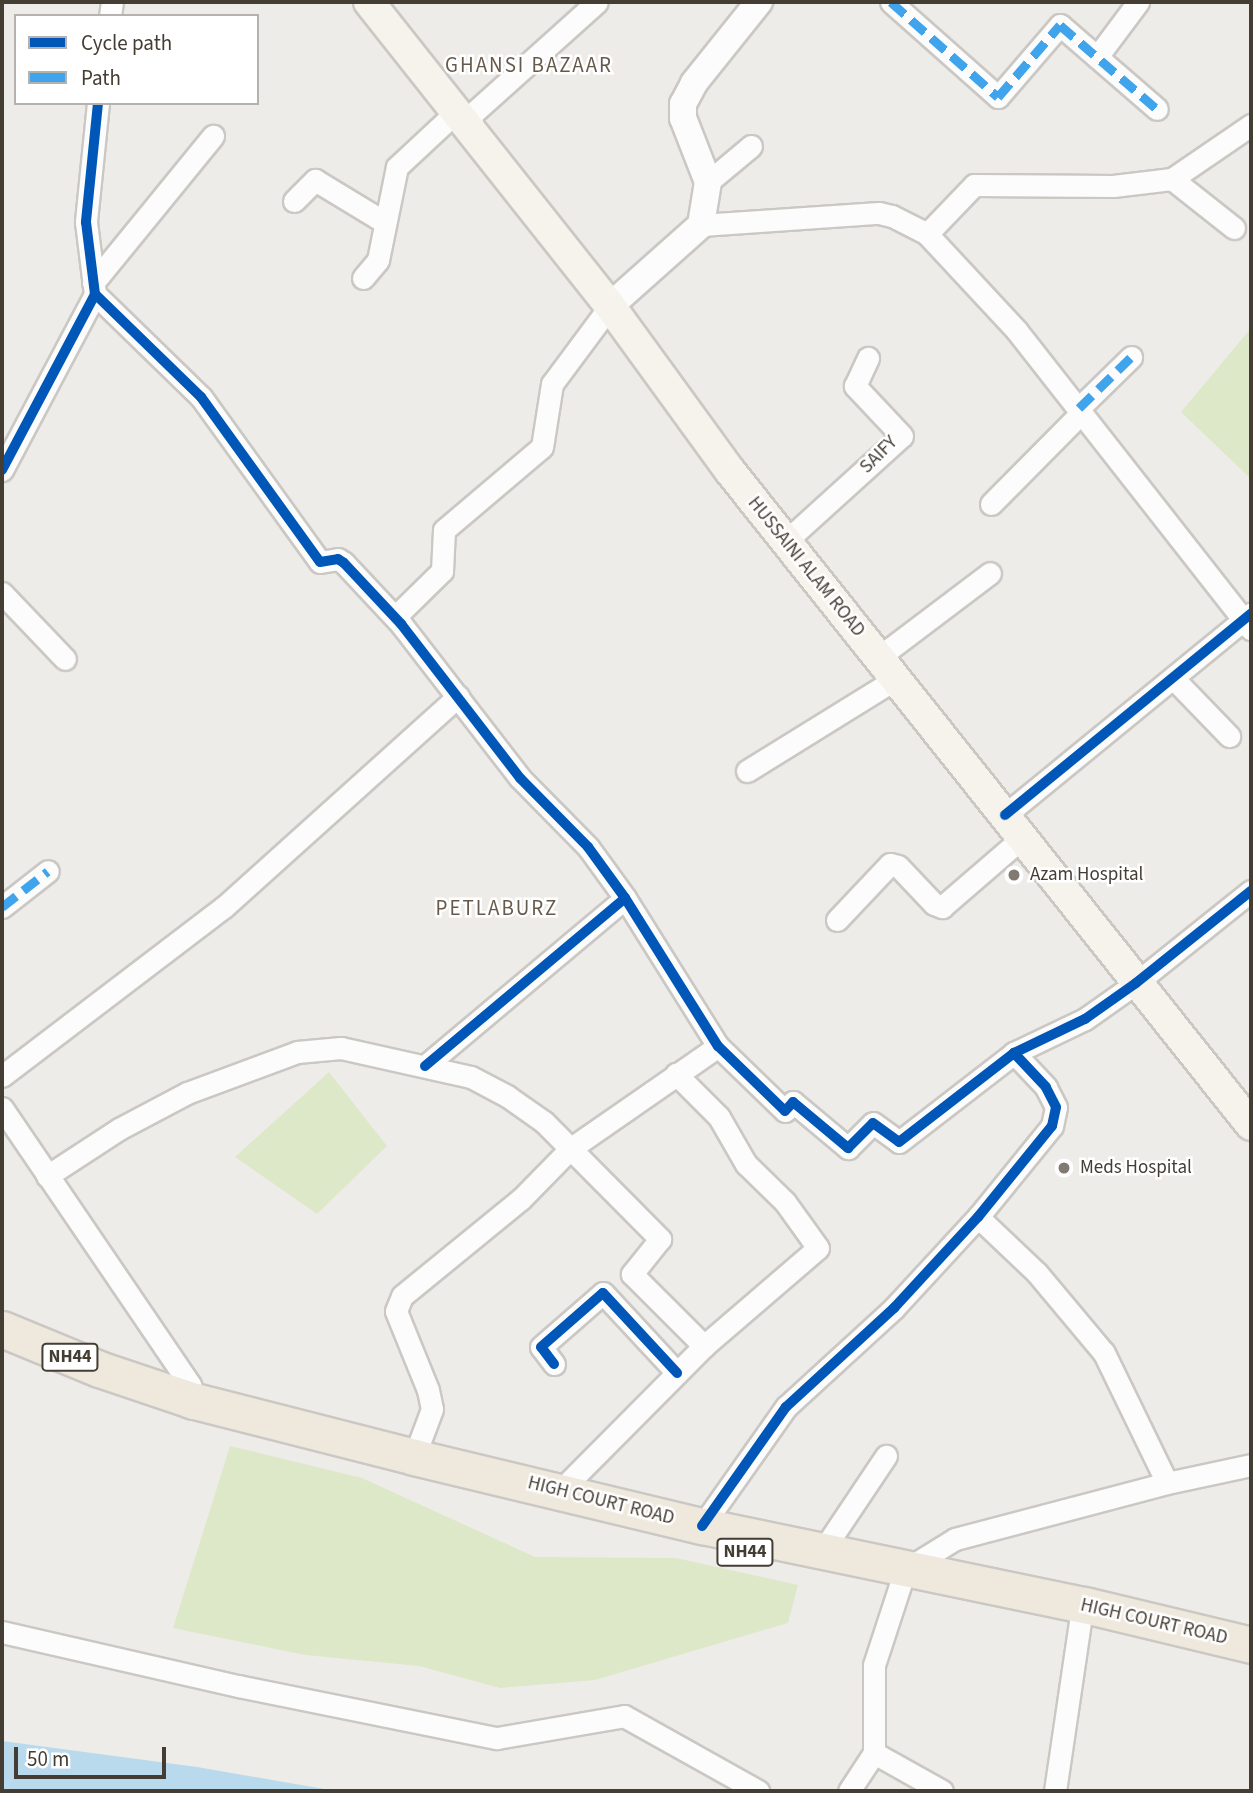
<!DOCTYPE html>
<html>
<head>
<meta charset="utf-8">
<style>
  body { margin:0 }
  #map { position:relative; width:1253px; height:1793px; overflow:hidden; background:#eeece8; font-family:"Source Sans 3",sans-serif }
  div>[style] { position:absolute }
  .green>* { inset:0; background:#dde8c8 }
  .water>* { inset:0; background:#b8daec }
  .roads { filter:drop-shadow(2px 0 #cbc8c4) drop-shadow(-2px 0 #cbc8c4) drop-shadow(0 2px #cbc8c4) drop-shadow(0 -2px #cbc8c4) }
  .minor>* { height:21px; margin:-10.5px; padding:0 10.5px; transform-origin:10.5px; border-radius:10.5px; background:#fcfcfc }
  .tertiary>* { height:26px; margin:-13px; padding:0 13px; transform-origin:13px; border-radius:13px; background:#fcfcfc }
  .secondary>* { height:30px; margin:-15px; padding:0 15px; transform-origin:15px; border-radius:15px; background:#f6f3ed }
  .trunk>* { height:35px; margin:-17.5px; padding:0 17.5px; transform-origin:17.5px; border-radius:17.5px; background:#eee8dd }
  .quiet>* { height:9px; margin-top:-4.5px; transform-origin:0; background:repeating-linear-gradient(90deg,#3fa4eb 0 18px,transparent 0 27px) }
  .cycleway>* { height:10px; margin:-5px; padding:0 5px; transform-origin:5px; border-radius:5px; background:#0057b8 }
  .dots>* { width:19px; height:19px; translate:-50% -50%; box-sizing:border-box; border:4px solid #fff; border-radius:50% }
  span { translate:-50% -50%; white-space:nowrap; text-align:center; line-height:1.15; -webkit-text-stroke:5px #fff; paint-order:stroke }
  .shield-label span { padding:2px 5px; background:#fff; border:2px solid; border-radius:5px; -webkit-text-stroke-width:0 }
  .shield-label { font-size:18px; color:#443d34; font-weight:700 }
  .street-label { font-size:19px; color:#443d34 }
  .poi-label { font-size:19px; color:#443d34 }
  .left { translate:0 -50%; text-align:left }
  .neighbourhood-label { font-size:21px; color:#665a4c; letter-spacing:2px }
  .frame { position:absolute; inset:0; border:4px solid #443d34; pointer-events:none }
  .legend { position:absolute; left:14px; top:14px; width:245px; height:91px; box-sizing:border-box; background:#fff; border:2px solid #b4b1ae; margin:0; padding:9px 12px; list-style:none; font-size:21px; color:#443d34 }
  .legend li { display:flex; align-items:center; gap:14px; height:35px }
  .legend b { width:35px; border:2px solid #b4b1ae }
  .scale { position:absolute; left:14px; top:1747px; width:152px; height:32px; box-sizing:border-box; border:4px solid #443d34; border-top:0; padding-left:9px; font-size:21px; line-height:24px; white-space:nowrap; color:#443d34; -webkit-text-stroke:5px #fff; paint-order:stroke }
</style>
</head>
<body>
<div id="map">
  <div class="green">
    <div style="clip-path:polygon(1251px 328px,1251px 479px,1181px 412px)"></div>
    <div style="clip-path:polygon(329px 1072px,387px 1146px,317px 1214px,235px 1157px)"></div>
    <div style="clip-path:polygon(230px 1446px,362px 1478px,535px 1557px,676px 1558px,798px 1585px,788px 1623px,595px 1680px,500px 1688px,419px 1666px,305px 1655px,173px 1628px)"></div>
  </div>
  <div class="water">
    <div style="clip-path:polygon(2px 1741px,197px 1767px,336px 1791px,2px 1791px)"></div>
  </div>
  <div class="roads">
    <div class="minor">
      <div style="left:891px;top:2px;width:143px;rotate:41.6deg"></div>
      <div style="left:998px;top:97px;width:95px;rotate:-49.3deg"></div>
      <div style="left:1060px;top:25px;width:128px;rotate:40.9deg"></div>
      <div style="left:110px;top:16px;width:14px;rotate:-82deg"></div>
      <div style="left:1097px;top:57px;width:69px;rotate:-53.3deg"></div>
      <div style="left:98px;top:103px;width:120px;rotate:95.8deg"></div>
      <div style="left:86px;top:222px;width:73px;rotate:82.9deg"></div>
      <div style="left:95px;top:294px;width:148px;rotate:44.2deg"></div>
      <div style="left:201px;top:397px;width:203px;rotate:54.2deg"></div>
      <div style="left:320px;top:562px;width:18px;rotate:-9deg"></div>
      <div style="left:338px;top:559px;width:7px;rotate:34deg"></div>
      <div style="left:344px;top:563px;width:83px;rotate:46.9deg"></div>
      <div style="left:401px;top:624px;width:195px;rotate:52.3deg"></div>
      <div style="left:520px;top:778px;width:97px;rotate:45.4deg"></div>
      <div style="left:588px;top:847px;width:63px;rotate:54deg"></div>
      <div style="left:625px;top:898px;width:175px;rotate:57.9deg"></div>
      <div style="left:718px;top:1046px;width:93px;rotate:44.1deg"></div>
      <div style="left:785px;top:1111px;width:12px;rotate:-48deg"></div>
      <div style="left:793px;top:1102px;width:72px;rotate:39.9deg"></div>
      <div style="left:848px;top:1148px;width:35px;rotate:-45deg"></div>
      <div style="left:873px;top:1123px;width:32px;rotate:36deg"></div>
      <div style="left:899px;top:1142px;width:145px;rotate:-37.7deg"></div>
      <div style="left:1014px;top:1053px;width:79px;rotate:-25.6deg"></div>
      <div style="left:1085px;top:1019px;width:62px;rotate:-35.2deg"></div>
      <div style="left:1136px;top:983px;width:147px;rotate:-38.7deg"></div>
      <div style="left:474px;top:137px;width:22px;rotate:-98deg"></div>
      <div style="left:471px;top:115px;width:169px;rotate:-41.9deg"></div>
      <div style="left:1172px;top:179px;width:79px;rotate:38.3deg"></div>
      <div style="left:708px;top:182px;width:56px;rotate:-39.9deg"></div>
      <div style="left:294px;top:201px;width:30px;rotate:-45deg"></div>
      <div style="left:315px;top:180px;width:81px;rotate:31.3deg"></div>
      <div style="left:701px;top:225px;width:178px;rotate:-3.9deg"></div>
      <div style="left:879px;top:213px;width:13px;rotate:13deg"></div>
      <div style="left:892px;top:216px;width:39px;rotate:27deg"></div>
      <div style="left:927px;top:234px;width:132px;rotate:47.1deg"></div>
      <div style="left:1017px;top:331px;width:379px;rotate:51.9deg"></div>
      <div style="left:927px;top:234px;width:68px;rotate:-46.2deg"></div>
      <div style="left:974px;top:185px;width:139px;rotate:0.4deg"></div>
      <div style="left:1113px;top:186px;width:59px;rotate:-6.8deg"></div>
      <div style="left:1172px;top:179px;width:96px;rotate:-34.4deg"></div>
      <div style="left:363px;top:278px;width:23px;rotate:-50deg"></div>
      <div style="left:378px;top:260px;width:95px;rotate:-78.5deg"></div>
      <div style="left:397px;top:167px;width:81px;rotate:-43deg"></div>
      <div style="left:93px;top:283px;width:190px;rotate:-50.8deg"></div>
      <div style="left:1079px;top:408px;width:73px;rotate:-44.4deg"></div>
      <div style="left:2px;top:470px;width:199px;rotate:-62.1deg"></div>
      <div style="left:991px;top:504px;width:129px;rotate:-45.3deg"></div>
      <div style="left:786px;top:541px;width:156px;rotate:-42.2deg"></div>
      <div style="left:902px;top:436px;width:69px;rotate:-133.2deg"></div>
      <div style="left:855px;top:386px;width:31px;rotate:-65deg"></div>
      <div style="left:2px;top:593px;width:91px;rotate:46.3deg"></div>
      <div style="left:395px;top:617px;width:66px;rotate:-44.4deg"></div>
      <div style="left:442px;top:571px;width:41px;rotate:-87.2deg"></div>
      <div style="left:444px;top:530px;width:128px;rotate:-40.3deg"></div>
      <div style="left:542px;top:447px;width:64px;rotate:-81deg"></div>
      <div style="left:552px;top:384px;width:97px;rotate:-53.4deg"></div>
      <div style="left:879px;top:657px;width:139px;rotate:-37.1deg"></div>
      <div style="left:1173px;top:678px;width:81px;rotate:46deg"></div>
      <div style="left:747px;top:771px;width:173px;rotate:-31.8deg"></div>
      <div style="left:1005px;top:815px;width:318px;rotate:-39.3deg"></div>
      <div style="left:2px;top:907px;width:58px;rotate:-38deg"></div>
      <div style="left:837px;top:920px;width:77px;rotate:-46.6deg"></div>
      <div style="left:890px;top:864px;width:8px;rotate:14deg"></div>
      <div style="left:898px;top:866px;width:52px;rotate:46.5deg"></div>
      <div style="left:934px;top:904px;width:9px;rotate:21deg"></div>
      <div style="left:942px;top:907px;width:107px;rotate:-40.8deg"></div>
      <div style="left:425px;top:1066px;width:261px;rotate:-40deg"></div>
      <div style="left:2px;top:1076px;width:279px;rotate:-37.3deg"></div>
      <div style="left:224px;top:907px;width:315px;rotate:-42deg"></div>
      <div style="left:2px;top:1108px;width:335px;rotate:55.8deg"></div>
      <div style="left:190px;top:1385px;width:23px;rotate:85deg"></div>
      <div style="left:47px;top:1176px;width:86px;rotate:-33.1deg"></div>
      <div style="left:119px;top:1129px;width:77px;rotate:-27.9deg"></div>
      <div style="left:187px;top:1093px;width:117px;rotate:-20.4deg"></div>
      <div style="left:297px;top:1052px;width:44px;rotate:-5.2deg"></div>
      <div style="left:341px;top:1048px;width:133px;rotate:12.6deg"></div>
      <div style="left:471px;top:1077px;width:41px;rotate:27.8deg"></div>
      <div style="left:507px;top:1096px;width:45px;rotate:35.1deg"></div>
      <div style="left:544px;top:1122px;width:165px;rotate:45.2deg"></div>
      <div style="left:660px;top:1239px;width:45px;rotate:128.7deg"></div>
      <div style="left:632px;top:1274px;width:102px;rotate:45deg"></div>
      <div style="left:978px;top:1217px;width:81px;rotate:43.5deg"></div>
      <div style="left:1037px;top:1273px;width:104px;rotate:50.1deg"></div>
      <div style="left:1104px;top:1353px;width:144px;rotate:64.1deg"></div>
      <div style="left:554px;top:1364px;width:21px;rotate:-127deg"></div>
      <div style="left:541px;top:1347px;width:82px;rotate:-41.1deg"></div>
      <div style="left:603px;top:1293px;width:109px;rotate:47.2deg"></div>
      <div style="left:414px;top:1457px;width:51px;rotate:-69.4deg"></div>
      <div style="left:432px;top:1409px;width:19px;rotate:-102deg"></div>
      <div style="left:428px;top:1390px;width:85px;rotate:-112.1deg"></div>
      <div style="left:396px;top:1311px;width:16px;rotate:-68deg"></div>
      <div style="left:402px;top:1296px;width:154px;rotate:-39.2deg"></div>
      <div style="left:521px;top:1199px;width:70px;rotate:-45.6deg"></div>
      <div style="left:570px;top:1149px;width:180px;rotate:-34.8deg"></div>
      <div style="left:560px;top:1491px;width:204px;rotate:-45.2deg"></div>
      <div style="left:704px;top:1346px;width:150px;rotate:-40.7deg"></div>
      <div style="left:818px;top:1248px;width:57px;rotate:-125.7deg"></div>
      <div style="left:785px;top:1202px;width:54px;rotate:-135.7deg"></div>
      <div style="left:746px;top:1164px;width:54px;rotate:-119.9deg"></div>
      <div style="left:719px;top:1117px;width:61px;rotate:-135deg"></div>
      <div style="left:702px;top:1526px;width:146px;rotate:-54.8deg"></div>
      <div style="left:786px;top:1407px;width:147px;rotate:-42.5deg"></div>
      <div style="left:894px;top:1308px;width:124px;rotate:-47.3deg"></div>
      <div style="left:978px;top:1217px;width:117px;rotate:-50.9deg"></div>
      <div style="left:1052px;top:1126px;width:19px;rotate:-78deg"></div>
      <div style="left:1056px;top:1107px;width:22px;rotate:-117deg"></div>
      <div style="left:1046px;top:1087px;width:47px;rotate:-133.3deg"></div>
      <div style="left:821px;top:1553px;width:117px;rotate:-56.2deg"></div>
      <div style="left:2px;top:1632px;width:242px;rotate:12.9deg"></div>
      <div style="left:238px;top:1686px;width:264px;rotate:11.4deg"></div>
      <div style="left:497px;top:1738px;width:129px;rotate:-9.8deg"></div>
      <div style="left:624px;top:1716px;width:154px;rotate:29.2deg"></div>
      <div style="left:849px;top:1791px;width:45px;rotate:-56.7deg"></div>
      <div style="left:942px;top:1791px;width:78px;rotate:-150.8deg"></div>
      <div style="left:874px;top:1753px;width:88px;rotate:-90deg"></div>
      <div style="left:874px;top:1665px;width:100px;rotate:-71.9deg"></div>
      <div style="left:905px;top:1570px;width:59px;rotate:-31.8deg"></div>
      <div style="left:955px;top:1539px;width:219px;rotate:-14.8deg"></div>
      <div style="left:1167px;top:1483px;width:86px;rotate:-12.1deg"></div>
      <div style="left:1055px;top:1791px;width:172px;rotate:-81.6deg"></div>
    </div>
    <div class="tertiary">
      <div style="left:610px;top:306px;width:122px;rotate:-41.7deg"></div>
      <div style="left:701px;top:225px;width:44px;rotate:-80.8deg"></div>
      <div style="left:708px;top:182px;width:69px;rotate:-111.3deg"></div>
      <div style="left:683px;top:118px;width:14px;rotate:-90deg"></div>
      <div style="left:683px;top:104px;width:24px;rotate:-62deg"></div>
      <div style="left:694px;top:83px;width:104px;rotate:-51.3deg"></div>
    </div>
    <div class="secondary">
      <div style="left:369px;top:2px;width:388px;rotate:51.6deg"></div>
      <div style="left:610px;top:306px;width:204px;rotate:54deg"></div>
      <div style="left:730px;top:471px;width:836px;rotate:51.46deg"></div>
    </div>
    <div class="trunk">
      <div style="left:2px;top:1329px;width:105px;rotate:22.4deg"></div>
      <div style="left:99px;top:1369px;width:97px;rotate:18.6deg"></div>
      <div style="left:191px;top:1400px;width:230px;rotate:14.3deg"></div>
      <div style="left:414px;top:1457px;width:296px;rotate:13.5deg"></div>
      <div style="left:702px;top:1526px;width:391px;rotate:11.7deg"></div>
      <div style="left:1085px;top:1605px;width:171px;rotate:13.5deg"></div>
    </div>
  </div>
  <div class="quiet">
    <div style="left:891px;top:2px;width:143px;rotate:41.6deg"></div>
    <div style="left:998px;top:97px;width:95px;rotate:-49.3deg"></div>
    <div style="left:1060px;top:25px;width:128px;rotate:40.9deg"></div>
    <div style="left:1079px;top:408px;width:73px;rotate:-44.4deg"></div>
    <div style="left:2px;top:907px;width:58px;rotate:-38deg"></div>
  </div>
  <div class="cycleway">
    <div style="left:98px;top:103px;width:120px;rotate:95.8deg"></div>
    <div style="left:86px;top:222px;width:73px;rotate:82.9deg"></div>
    <div style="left:95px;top:294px;width:148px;rotate:44.2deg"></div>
    <div style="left:201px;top:397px;width:203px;rotate:54.2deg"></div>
    <div style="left:320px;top:562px;width:18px;rotate:-9deg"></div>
    <div style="left:338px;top:559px;width:7px;rotate:34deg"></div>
    <div style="left:344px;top:563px;width:83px;rotate:46.9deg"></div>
    <div style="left:401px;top:624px;width:195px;rotate:52.3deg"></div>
    <div style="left:520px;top:778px;width:97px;rotate:45.4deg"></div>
    <div style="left:588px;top:847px;width:63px;rotate:54deg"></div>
    <div style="left:625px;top:898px;width:175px;rotate:57.9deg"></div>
    <div style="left:718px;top:1046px;width:93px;rotate:44.1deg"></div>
    <div style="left:785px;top:1111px;width:12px;rotate:-48deg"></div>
    <div style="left:793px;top:1102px;width:72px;rotate:39.9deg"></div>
    <div style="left:848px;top:1148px;width:35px;rotate:-45deg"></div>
    <div style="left:873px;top:1123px;width:32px;rotate:36deg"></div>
    <div style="left:899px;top:1142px;width:145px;rotate:-37.7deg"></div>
    <div style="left:1014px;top:1053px;width:79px;rotate:-25.6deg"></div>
    <div style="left:1085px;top:1019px;width:62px;rotate:-35.2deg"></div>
    <div style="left:1136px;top:983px;width:147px;rotate:-38.7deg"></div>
    <div style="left:2px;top:470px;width:199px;rotate:-62.1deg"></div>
    <div style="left:1005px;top:815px;width:318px;rotate:-39.3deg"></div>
    <div style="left:425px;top:1066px;width:261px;rotate:-40deg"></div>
    <div style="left:554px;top:1364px;width:21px;rotate:-127deg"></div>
    <div style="left:541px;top:1347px;width:82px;rotate:-41.1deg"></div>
    <div style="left:603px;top:1293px;width:109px;rotate:47.2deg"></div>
    <div style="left:702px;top:1526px;width:146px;rotate:-54.8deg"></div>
    <div style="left:786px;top:1407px;width:147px;rotate:-42.5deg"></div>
    <div style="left:894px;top:1308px;width:124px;rotate:-47.3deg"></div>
    <div style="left:978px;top:1217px;width:117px;rotate:-50.9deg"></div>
    <div style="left:1052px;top:1126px;width:19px;rotate:-78deg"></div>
    <div style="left:1056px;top:1107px;width:22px;rotate:-117deg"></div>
    <div style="left:1046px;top:1087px;width:47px;rotate:-133.3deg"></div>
  </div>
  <div class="dots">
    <div style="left:1014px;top:875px;background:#807a73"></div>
    <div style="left:1064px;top:1168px;background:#807a73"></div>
  </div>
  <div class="shield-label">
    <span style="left:70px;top:1357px">NH44</span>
    <span style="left:745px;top:1552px">NH44</span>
  </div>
  <div class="street-label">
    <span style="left:879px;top:455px;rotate:-45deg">SAIFY</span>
    <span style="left:806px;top:567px;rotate:51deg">HUSSAINI ALAM ROAD</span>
    <span style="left:601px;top:1501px;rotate:14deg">HIGH COURT ROAD</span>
    <span style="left:1154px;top:1622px;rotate:13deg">HIGH COURT ROAD</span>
  </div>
  <div class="poi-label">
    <span class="left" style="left:1030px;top:875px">Azam Hospital</span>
    <span class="left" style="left:1080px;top:1168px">Meds Hospital</span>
  </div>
  <div class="neighbourhood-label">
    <span style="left:529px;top:65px">GHANSI BAZAAR</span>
    <span style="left:497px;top:908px">PETLABURZ</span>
  </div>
  <div class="frame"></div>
  <ul class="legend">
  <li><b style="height:9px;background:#0057b8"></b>Cycle path</li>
  <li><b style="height:9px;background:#3fa4eb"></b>Path</li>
  </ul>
  <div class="scale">50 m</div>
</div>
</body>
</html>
